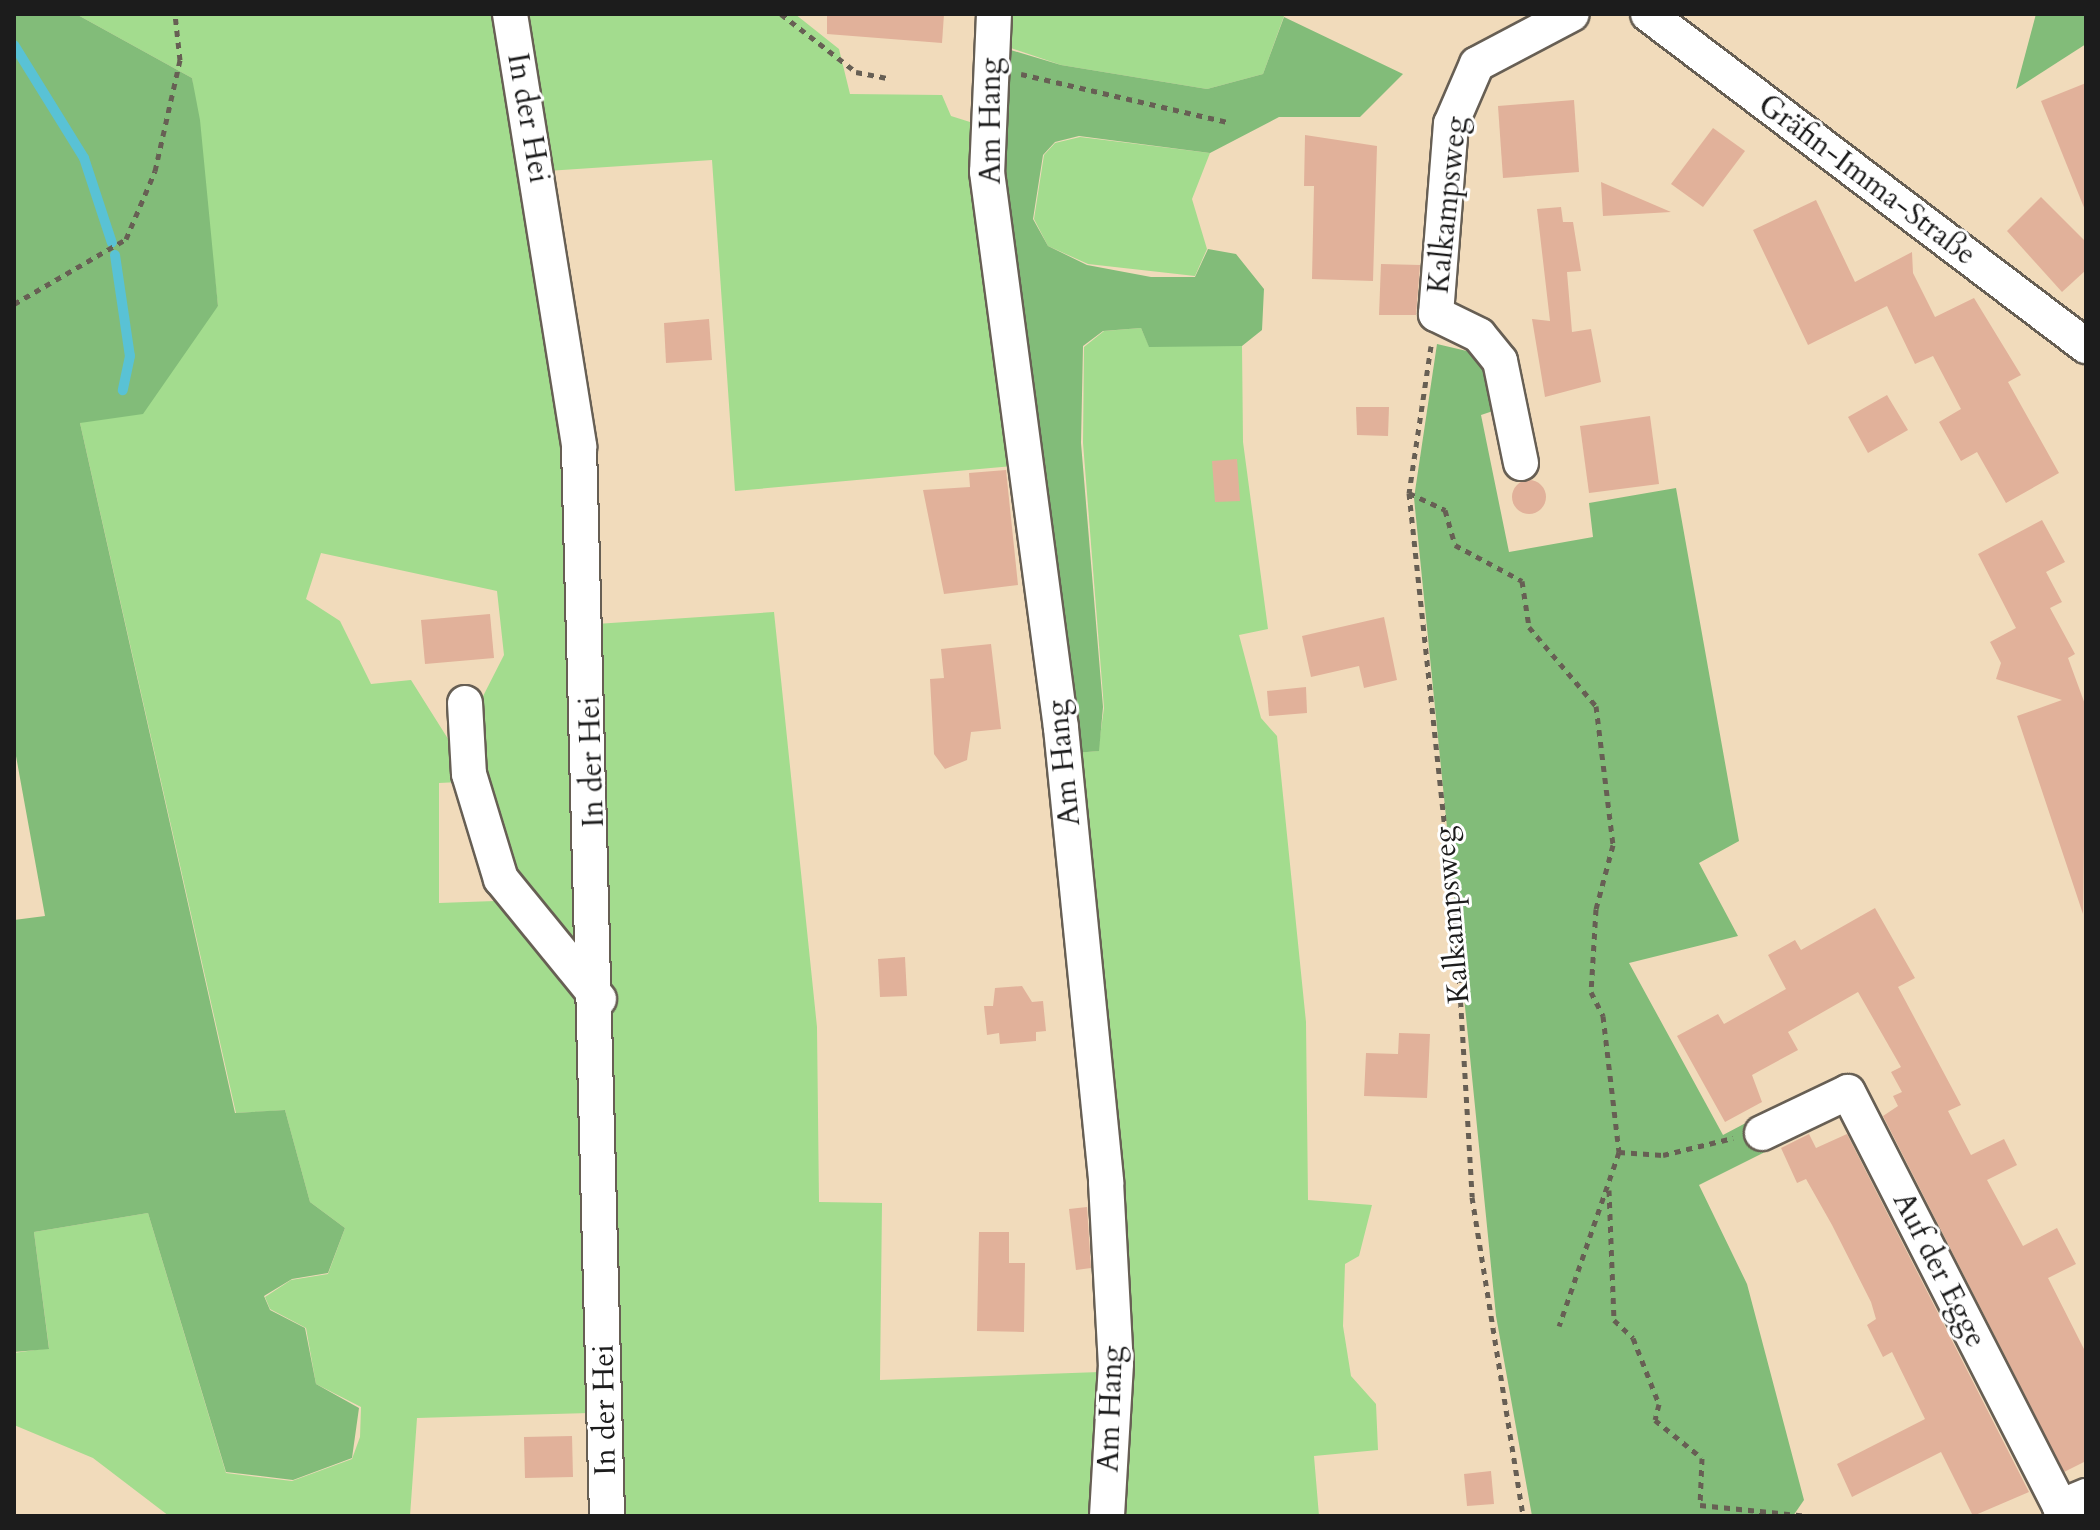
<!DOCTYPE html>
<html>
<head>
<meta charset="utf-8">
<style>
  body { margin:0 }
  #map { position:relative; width:2100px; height:1530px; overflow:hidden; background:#f1dbbb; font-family:Cardo,serif }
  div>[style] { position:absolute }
  .green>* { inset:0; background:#a3dc8e }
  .forest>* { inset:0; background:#82bc79 }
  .stream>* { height:10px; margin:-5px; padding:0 5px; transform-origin:5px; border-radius:5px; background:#59c2d5 }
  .building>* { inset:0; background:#e1b19a }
  .round { border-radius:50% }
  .path>* { height:5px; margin-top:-2.5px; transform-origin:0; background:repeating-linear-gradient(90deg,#675f54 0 6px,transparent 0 12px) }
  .roads { filter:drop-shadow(2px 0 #675f54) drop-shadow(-2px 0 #675f54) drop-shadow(0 2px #675f54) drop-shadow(0 -2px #675f54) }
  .minor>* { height:34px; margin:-17px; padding:0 17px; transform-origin:17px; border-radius:17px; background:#fff }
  span { translate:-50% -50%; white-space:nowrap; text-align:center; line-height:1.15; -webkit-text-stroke:6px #fff; paint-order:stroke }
  .street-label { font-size:30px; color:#1c1c1c }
  .frame { position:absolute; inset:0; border:16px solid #1c1c1c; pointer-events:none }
</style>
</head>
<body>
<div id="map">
  <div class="green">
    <div style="clip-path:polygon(evenodd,76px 14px,795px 14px,839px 49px,850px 94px,942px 95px,951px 116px,970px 122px,970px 192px,993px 291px,1013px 466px,735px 491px,712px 160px,532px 172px,572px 459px,590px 1413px,417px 1418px,410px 1516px,169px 1516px,93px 1458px,14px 1425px,14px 1353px,49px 1348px,34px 1232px,148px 1213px,226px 1473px,292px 1481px,352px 1459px,360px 1437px,361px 1407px,316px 1384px,306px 1328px,270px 1309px,265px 1297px,291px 1280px,328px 1274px,345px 1228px,310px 1202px,285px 1110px,236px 1113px,80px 423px,218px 306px,192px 78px,76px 14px,321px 553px,497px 591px,504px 655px,478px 706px,494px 841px,514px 878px,495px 901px,439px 903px,439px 783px,459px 782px,450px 742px,411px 680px,371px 684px,340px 621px,306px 599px,321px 553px)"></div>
    <div style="clip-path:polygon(1008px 14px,1278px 14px,1284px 16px,1263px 74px,1207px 89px,1061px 65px,1005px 46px)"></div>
    <div style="clip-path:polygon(1080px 137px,1210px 153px,1192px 199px,1207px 249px,1195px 276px,1088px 264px,1048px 246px,1034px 219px,1044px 155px,1055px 143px)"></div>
    <div style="clip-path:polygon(1141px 328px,1149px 346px,1242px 346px,1243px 442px,1268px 629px,1239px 635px,1261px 718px,1277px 736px,1306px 1022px,1308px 1200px,1372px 1205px,1359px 1256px,1345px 1264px,1343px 1326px,1351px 1376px,1376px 1404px,1378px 1450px,1314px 1456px,1319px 1516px,1119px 1516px,1075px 753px,1098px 751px,1104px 708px,1083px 443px,1084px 347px,1104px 331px)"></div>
    <div style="clip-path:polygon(774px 612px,817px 1027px,819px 1202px,882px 1203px,880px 1380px,1100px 1372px,1094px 1516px,620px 1516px,596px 624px)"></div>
  </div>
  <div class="forest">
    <div style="clip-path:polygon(14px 14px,76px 14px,192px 78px,200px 120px,218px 306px,143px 414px,80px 423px,235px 1113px,285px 1110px,310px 1202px,345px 1228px,328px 1273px,292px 1279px,264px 1296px,270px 1310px,305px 1328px,316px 1384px,359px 1408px,352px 1458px,293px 1480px,226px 1472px,148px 1213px,34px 1232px,49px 1349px,14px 1352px,14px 920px,45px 916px,14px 745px)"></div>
    <div style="clip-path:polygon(2036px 14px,2086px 14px,2086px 44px,2016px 89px)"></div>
    <div style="clip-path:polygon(1284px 17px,1403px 74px,1360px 117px,1279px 117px,1210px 153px,1079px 136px,1055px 142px,1043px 155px,1033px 219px,1048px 246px,1087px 265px,1151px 277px,1195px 277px,1208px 249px,1236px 254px,1264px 289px,1262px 330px,1242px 346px,1149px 347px,1141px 328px,1103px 331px,1083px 346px,1081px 443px,1103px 707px,1099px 751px,1075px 753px,1002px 169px,1004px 48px,1061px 65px,1207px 89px,1263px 74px)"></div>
    <div style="clip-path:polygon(1437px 344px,1471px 352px,1488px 368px,1496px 410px,1481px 415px,1509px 552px,1593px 537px,1589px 503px,1676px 488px,1739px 841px,1699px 863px,1738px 936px,1629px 963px,1723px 1135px,1759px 1116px,1777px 1146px,1699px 1185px,1747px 1284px,1804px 1500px,1793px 1516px,1532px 1516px,1496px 1316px,1414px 498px)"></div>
  </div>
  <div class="stream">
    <div style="left:14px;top:45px;width:133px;rotate:58.2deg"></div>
    <div style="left:84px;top:158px;width:89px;rotate:71.8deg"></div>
    <div style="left:115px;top:255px;width:102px;rotate:81.6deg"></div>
    <div style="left:130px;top:356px;width:35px;rotate:102deg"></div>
  </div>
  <div class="building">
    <div style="clip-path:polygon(827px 14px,944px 14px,942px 43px,827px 34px)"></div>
    <div style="clip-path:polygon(2086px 83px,2086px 210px,2085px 210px,2041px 101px)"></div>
    <div style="clip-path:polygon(1574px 100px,1579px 172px,1503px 178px,1498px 106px)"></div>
    <div style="clip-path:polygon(1713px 128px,1745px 151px,1703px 207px,1671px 184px)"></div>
    <div style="clip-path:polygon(1305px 135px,1377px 146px,1373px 281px,1312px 279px,1314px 186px,1304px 186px)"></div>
    <div style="clip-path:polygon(1601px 182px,1671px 212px,1603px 216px)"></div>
    <div style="clip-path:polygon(2041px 197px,2086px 242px,2086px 270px,2062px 292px,2007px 231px)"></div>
    <div style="clip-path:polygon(1816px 200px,1855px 282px,1912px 252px,1913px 273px,1935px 317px,1974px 298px,2021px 375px,2008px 382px,2059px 473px,2006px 503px,1977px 452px,1961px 461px,1939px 422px,1961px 409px,1933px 356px,1915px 364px,1887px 306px,1808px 345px,1753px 230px)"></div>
    <div style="clip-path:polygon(1561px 207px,1563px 222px,1573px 222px,1581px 271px,1567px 272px,1572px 332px,1591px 329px,1601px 382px,1545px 397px,1532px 319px,1550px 321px,1537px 209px)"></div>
    <div style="clip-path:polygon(1381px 264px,1420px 265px,1416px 315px,1379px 315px)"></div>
    <div style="clip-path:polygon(709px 319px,712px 360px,666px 363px,664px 323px)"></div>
    <div style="clip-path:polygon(1887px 395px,1908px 430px,1868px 453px,1848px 417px)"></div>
    <div style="clip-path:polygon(1356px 407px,1389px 407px,1388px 436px,1357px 435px)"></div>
    <div style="clip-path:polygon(1650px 416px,1659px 484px,1589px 493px,1580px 426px)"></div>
    <div style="clip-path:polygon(1237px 459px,1240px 501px,1215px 502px,1212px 461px)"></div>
    <div style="clip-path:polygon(1006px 470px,1018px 585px,944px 594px,923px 490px,970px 487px,969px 473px)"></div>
    <div class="round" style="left:1512px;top:480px;width:34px;height:34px"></div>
    <div style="clip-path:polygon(2042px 520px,2065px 562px,2046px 572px,2062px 602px,2050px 608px,2075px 654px,2068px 658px,2086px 707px,2083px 914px,2017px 716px,2062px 700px,1996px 679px,2001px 663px,1990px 642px,2016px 628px,1978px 554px)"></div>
    <div style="clip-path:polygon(490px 614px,494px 658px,425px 664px,421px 620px)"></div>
    <div style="clip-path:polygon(1384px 617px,1397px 680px,1364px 688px,1359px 666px,1311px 677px,1302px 636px)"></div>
    <div style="clip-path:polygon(991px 644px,1001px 729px,971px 732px,967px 760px,945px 769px,934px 754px,930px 679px,944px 678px,941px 649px)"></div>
    <div style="clip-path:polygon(1306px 687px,1307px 713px,1269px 716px,1267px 691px)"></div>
    <div style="clip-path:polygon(1875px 908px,1915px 978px,1898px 987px,1961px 1105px,1948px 1111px,1971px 1155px,2004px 1139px,2017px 1165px,1987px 1180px,2023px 1246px,2057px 1228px,2076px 1264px,2048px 1278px,2086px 1353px,2086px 1461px,2064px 1472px,1883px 1116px,1898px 1106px,1893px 1096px,1902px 1092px,1891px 1072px,1901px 1067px,1858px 992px,1788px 1032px,1798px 1050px,1752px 1075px,1762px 1102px,1725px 1122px,1677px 1036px,1718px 1014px,1724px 1024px,1786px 989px,1768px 955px,1795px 940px,1801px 950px)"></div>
    <div style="clip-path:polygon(905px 957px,907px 996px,880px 997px,878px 959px)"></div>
    <div style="clip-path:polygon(1022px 986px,1032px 1002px,1043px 1001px,1046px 1031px,1036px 1032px,1036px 1041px,1000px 1044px,999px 1033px,987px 1035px,984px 1006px,993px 1006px,995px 988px)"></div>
    <div style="clip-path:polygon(1399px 1033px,1430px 1034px,1427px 1098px,1364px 1096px,1366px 1053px,1398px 1054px)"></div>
    <div style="clip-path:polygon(1809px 1134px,1816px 1148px,1847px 1134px,2029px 1492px,1973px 1516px,1941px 1452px,1852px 1497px,1837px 1464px,1925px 1419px,1892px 1352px,1883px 1357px,1867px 1325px,1876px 1319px,1871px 1302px,1832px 1225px,1806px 1179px,1797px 1183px,1781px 1148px)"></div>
    <div style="clip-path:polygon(1087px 1207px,1091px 1268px,1076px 1270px,1069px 1209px)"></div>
    <div style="clip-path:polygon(979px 1232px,1009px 1232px,1009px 1263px,1025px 1263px,1024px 1332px,977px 1331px)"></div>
    <div style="clip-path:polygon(572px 1436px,573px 1477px,525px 1478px,524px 1437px)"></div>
    <div style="clip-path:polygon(1491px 1471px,1494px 1504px,1467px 1506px,1464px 1474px)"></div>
  </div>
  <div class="path">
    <div style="left:781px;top:14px;width:95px;rotate:37.7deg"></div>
    <div style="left:856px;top:72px;width:33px;rotate:11deg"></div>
    <div style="left:1021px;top:74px;width:212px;rotate:13.1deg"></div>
    <div style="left:14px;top:304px;width:129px;rotate:-30.1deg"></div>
    <div style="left:126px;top:239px;width:74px;rotate:-66.9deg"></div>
    <div style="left:155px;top:171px;width:114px;rotate:-77.3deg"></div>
    <div style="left:180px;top:60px;width:46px;rotate:-96.2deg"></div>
    <div style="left:1431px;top:346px;width:149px;rotate:98.5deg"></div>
    <div style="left:1409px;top:493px;width:451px;rotate:83.9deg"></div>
    <div style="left:1457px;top:941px;width:256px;rotate:86.6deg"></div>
    <div style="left:1472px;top:1197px;width:323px;rotate:80.9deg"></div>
    <div style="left:1409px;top:493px;width:40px;rotate:25deg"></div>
    <div style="left:1445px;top:510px;width:36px;rotate:74deg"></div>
    <div style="left:1455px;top:545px;width:76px;rotate:28.2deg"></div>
    <div style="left:1522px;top:581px;width:47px;rotate:81.3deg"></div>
    <div style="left:1529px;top:627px;width:104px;rotate:49.7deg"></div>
    <div style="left:1596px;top:706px;width:140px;rotate:83deg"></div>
    <div style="left:1613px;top:845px;width:66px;rotate:104.9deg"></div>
    <div style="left:1596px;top:909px;width:83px;rotate:93.4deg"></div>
    <div style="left:1591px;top:992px;width:27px;rotate:63deg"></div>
    <div style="left:1603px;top:1016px;width:137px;rotate:83.3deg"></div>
    <div style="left:1619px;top:1152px;width:184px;rotate:109deg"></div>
    <div style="left:1619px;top:1152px;width:44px;rotate:3.9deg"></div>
    <div style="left:1663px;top:1155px;width:72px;rotate:-13.7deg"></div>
    <div style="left:1609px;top:1190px;width:130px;rotate:87.8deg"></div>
    <div style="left:1614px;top:1320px;width:26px;rotate:43deg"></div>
    <div style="left:1633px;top:1338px;width:71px;rotate:68.5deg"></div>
    <div style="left:1659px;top:1404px;width:16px;rotate:104deg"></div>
    <div style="left:1655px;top:1420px;width:60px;rotate:39deg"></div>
    <div style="left:1702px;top:1458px;width:47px;rotate:92.4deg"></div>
    <div style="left:1700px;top:1505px;width:109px;rotate:5.8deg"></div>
  </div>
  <div class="roads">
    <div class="minor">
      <div style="left:510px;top:14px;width:438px;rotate:80.9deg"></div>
      <div style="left:579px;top:447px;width:1069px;rotate:88.5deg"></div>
      <div style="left:994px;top:14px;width:158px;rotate:92.5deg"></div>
      <div style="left:987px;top:172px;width:561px;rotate:82.42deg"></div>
      <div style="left:1061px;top:728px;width:456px;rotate:84.3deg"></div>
      <div style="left:1106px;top:1182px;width:182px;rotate:86.9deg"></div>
      <div style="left:1116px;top:1364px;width:152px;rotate:93.4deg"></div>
      <div style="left:1648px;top:14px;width:550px;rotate:37.16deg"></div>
      <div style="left:1521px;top:463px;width:104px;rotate:-101.6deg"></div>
      <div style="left:1500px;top:361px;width:33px;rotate:-129deg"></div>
      <div style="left:1479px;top:335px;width:48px;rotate:-154deg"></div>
      <div style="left:1436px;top:314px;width:191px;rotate:-85.5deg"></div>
      <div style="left:1451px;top:124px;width:65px;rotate:-66.6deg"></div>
      <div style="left:1477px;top:64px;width:107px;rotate:-27.8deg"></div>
      <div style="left:465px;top:703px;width:71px;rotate:86.8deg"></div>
      <div style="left:469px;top:774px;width:110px;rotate:73.1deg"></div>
      <div style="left:501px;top:879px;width:155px;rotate:50.8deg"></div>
      <div style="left:1762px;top:1133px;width:95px;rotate:-25.5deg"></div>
      <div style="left:1848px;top:1092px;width:466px;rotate:62.9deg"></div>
      <div style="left:2060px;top:1507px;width:28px;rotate:-23deg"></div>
    </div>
  </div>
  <div class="street-label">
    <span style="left:528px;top:118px;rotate:80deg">In der Hei</span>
    <span style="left:991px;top:121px;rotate:-90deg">Am Hang</span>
    <span style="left:1867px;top:180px;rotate:37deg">Gräfin-Imma-Straße</span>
    <span style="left:1448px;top:205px;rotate:-84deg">Kalkampsweg</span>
    <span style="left:592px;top:762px;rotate:-92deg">In der Hei</span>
    <span style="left:1064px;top:763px;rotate:-96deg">Am Hang</span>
    <span style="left:1452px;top:915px;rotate:-95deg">Kalkampsweg</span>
    <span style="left:1939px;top:1270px;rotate:63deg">Auf der Egge</span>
    <span style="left:1111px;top:1409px;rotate:-88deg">Am Hang</span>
    <span style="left:605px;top:1410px;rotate:-91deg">In der Hei</span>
  </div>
  <div class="frame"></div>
</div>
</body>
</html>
